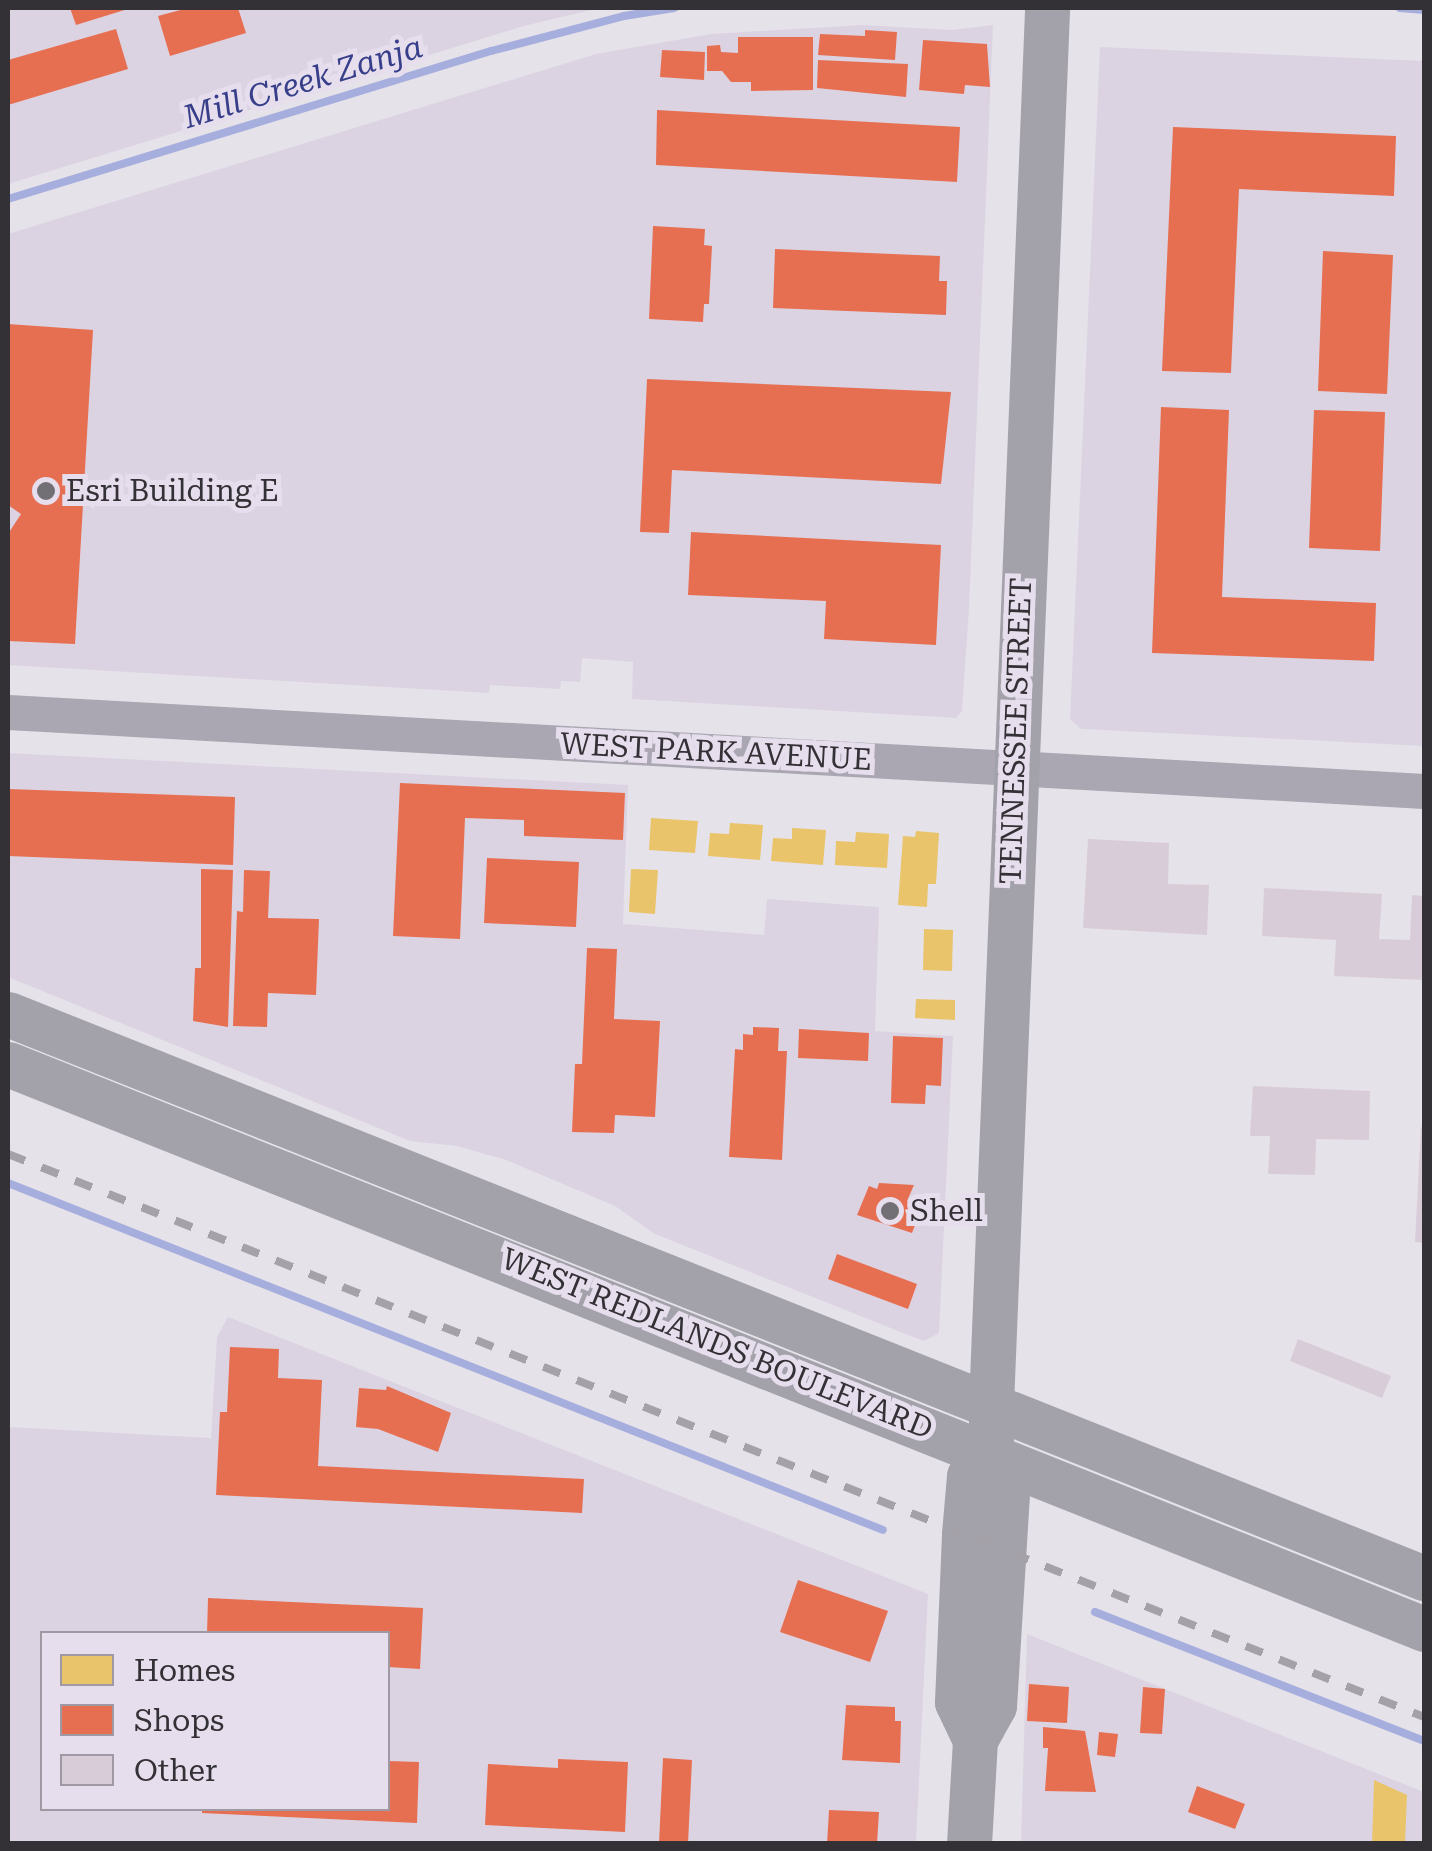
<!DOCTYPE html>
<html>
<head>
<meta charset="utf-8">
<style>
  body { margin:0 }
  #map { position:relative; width:1432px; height:1851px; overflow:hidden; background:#e6e2ea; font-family:"Roboto Serif",serif }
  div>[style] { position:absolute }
  .built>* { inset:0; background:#dcd3e2 }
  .homes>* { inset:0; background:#e9c46a }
  .shops>* { inset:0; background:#e76f51 }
  .stream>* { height:8px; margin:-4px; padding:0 4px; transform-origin:4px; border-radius:4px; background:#a6aedd }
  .building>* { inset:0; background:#d9ccd9 }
  .minor>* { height:35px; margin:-17.5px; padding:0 17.5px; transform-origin:17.5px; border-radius:17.5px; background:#aaa7b2 }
  .major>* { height:45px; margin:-22.5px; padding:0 22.5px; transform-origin:22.5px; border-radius:22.5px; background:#a3a1aa }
  .rail>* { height:8px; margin-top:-4px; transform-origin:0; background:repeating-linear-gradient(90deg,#a4a1a9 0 18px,transparent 0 36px) }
  .dots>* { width:28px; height:28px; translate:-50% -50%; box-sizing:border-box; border:5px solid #e7deed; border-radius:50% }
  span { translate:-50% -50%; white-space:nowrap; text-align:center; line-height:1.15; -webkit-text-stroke:10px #e7deed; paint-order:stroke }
  .poi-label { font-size:30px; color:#343136 }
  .left { translate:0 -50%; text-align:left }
  .street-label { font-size:30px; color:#343136 }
  .water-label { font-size:32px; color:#373e8a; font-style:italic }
  .frame { position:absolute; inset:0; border:10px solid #343136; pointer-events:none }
  .legend { position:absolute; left:40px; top:1631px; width:350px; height:180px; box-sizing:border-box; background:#e7deed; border:2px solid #9f99a4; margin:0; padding:12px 18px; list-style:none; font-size:30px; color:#343136 }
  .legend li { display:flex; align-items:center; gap:20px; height:50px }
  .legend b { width:50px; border:2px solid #9f99a4 }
</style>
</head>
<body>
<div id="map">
  <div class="built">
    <div style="clip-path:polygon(8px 8px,599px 8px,524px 26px,8px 184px)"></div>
    <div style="clip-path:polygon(862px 25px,952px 30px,993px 25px,969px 609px,962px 711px,956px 718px,632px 699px,633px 662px,582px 658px,580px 682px,561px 681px,560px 689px,490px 685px,489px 693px,8px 665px,8px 234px,596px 54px,711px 34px)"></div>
    <div style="clip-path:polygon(1100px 47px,1424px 61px,1424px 746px,1081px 729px,1070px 719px)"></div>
    <div style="clip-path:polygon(8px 753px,628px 785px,623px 924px,764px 935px,767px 899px,879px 907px,875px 1031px,953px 1036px,939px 1333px,924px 1341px,913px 1337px,655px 1234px,615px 1206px,506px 1160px,457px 1146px,410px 1141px,8px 977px)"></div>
    <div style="clip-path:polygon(evenodd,228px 1317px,928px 1594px,916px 1843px,8px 1843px,8px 1427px,211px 1438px,217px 1337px,228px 1317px,42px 1634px,388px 1634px,388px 1808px,42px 1808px,42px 1634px)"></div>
    <div style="clip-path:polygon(1027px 1634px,1424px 1792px,1424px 1843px,1021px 1844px)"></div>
  </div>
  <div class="homes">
    <div style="clip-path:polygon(651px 818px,698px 821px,695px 853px,649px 850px)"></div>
    <div style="clip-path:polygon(730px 823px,763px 825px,760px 860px,708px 856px,710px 833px,729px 834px)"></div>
    <div style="clip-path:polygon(792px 828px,826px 830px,823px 865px,771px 861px,773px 838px,792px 839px)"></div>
    <div style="clip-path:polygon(916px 831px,939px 833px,936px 884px,928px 884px,927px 907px,898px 905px,903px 836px,915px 837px)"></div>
    <div style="clip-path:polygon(856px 832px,889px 834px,887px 868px,835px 865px,836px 841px,855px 842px)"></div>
    <div style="clip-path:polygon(631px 869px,658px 870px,655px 914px,629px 912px)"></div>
    <div style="clip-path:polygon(924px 929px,953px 930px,952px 971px,923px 970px)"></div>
    <div style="clip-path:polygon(916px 999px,955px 1000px,955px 1020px,915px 1018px)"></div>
    <div style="clip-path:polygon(1374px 1780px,1407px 1795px,1405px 1844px,1372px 1844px)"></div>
  </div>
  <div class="shops">
    <div style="clip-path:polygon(70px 8px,131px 8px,76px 25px)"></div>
    <div style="clip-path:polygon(188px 8px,238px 8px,246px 33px,170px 56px,158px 16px)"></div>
    <div style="clip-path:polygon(116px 29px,128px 69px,8px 105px,8px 60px)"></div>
    <div style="clip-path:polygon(865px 30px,897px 32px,895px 60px,818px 55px,820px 34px,865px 36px)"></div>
    <div style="clip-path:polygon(738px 37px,813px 37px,813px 90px,751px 91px,751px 82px,731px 82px,722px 71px,707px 71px,707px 46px,720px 45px,721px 52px,738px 53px)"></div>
    <div style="clip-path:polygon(923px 40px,987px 44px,990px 87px,965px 85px,964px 94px,919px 90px)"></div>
    <div style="clip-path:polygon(662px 50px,705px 52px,704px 80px,660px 77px)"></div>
    <div style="clip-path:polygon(818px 60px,908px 64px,906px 97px,817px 88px)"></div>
    <div style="clip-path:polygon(657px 110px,960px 127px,957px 182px,656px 165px)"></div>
    <div style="clip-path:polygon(1173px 127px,1396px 136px,1394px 196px,1239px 189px,1231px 373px,1162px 371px)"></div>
    <div style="clip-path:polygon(653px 226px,705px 229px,704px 245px,712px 246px,709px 304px,704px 304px,703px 322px,649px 319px)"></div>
    <div style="clip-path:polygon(775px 249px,940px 256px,939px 281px,947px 281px,946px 315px,773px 308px)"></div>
    <div style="clip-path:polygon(1323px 251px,1393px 255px,1387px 394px,1318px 391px)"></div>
    <div style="clip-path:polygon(8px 324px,93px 330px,75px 644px,8px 641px,8px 534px,21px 514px,8px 505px)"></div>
    <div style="clip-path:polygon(647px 379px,951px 392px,941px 484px,672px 470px,669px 533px,640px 532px)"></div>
    <div style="clip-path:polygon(1161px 407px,1229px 410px,1222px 597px,1376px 603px,1374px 661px,1152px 653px)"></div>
    <div style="clip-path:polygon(1314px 410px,1385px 412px,1380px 551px,1309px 548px)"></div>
    <div style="clip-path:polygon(691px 532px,941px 545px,936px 645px,824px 639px,826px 601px,688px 595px)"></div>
    <div style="clip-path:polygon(400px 783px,625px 793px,623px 840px,524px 836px,524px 820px,465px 818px,460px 939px,393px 936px)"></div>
    <div style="clip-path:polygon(8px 789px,235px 797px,233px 865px,8px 856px)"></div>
    <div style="clip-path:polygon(487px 858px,579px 862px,576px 927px,484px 923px)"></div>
    <div style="clip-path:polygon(201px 869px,233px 870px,228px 1027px,193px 1021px,195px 968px,201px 968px)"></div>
    <div style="clip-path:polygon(244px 870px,270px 871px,268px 918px,319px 919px,316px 995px,268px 993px,267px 1027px,233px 1026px,237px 911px,243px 912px)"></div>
    <div style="clip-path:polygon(587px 948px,617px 949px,614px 1019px,660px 1021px,655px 1117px,615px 1115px,614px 1133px,572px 1132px,575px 1064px,582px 1064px)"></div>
    <div style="clip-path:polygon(753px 1027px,779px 1028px,778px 1051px,787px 1051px,782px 1160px,729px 1157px,735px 1049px,743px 1050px,743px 1034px,753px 1035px)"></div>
    <div style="clip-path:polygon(799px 1029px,869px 1033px,868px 1061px,798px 1058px)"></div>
    <div style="clip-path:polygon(893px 1036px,943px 1038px,941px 1086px,926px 1085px,925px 1104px,891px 1103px)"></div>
    <div style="clip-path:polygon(879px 1183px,914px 1185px,907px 1201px,922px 1207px,912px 1233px,857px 1215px,869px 1186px,877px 1189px)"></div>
    <div style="clip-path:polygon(837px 1254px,917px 1284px,908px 1309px,828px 1279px)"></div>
    <div style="clip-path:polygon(230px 1347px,279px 1349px,278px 1378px,322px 1380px,318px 1466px,584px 1479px,582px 1513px,216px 1495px,220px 1412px,227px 1412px)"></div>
    <div style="clip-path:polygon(387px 1386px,451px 1413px,438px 1452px,378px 1429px,356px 1427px,359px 1388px,386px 1390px)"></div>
    <div style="clip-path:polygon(798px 1580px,888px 1611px,870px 1662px,780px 1632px)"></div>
    <div style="clip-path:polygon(208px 1598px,423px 1608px,420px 1669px,388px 1667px,388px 1634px,207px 1634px)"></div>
    <div style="clip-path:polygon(1029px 1684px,1069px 1687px,1067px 1723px,1027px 1721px)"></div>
    <div style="clip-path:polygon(1143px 1687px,1165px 1689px,1162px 1734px,1140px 1733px)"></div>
    <div style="clip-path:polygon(846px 1705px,895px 1707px,895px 1721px,901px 1721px,900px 1763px,842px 1760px)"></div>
    <div style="clip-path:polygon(1043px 1727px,1085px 1731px,1096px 1792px,1045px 1791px,1048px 1748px,1043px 1748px)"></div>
    <div style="clip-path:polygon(1099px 1732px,1118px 1734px,1115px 1757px,1097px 1755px)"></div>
    <div style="clip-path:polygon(663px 1758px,692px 1760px,688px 1844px,659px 1844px)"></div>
    <div style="clip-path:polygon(558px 1759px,628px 1762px,625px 1832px,485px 1825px,488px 1764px,558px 1768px)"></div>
    <div style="clip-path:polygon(388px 1761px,419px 1762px,417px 1823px,202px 1813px,202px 1808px,388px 1808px)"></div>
    <div style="clip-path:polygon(1197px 1786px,1245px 1804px,1235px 1829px,1188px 1812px)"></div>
    <div style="clip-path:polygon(829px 1810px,879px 1812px,877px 1844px,827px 1844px)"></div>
  </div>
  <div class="stream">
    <div style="left:1400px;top:8px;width:24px;rotate:5deg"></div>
    <div style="left:8px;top:199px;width:505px;rotate:-17.04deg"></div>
    <div style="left:491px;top:51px;width:138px;rotate:-14.7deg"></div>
    <div style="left:624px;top:16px;width:51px;rotate:-9.1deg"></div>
    <div style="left:8px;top:1183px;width:941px;rotate:21.63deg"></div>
    <div style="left:1095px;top:1612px;width:353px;rotate:21.4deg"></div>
  </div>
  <div class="building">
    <div style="clip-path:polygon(1088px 839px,1169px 843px,1168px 884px,1209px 885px,1207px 935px,1083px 928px)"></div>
    <div style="clip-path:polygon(1264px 888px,1382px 894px,1379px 939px,1410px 940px,1412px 895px,1424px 896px,1424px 980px,1334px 976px,1336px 940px,1262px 936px)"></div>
    <div style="clip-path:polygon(1253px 1086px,1370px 1091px,1369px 1140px,1316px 1139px,1315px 1175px,1268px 1174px,1270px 1136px,1250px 1136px)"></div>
    <div style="clip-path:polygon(1421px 1127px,1424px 1127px,1424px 1243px,1415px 1242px)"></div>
    <div style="clip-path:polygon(1298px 1339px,1391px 1376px,1382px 1398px,1290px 1361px)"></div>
  </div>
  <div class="minor">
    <div style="left:8px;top:712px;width:1418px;rotate:3.19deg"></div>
  </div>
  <div class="major">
    <div style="left:8px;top:1014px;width:1524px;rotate:21.72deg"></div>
    <div style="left:8px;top:1064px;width:1525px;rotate:21.75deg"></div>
    <div style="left:975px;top:1740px;width:42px;rotate:-115.3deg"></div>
    <div style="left:957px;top:1702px;width:168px;rotate:-87.6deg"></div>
    <div style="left:964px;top:1534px;width:58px;rotate:-85.1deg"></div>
    <div style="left:969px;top:1476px;width:31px;rotate:-45deg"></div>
    <div style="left:969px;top:1844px;width:104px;rotate:-86.7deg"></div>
    <div style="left:975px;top:1740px;width:39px;rotate:-61deg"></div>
    <div style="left:994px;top:1706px;width:215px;rotate:-86.5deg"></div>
    <div style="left:1007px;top:1491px;width:40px;rotate:-113.4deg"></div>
    <div style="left:991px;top:1454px;width:49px;rotate:-90deg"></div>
    <div style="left:991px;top:1405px;width:1398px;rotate:-87.7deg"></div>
  </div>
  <div class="rail">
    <div style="left:8px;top:1154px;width:1524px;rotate:21.68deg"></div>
  </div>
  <div class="dots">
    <div style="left:46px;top:491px;background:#726f75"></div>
    <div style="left:890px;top:1211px;background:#726f75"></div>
  </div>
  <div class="poi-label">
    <span class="left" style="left:66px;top:491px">Esri Building E</span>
    <span class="left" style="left:910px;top:1211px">Shell</span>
  </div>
  <div class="street-label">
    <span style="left:1016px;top:731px;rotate:-88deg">TENNESSEE STREET</span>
    <span style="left:716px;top:752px;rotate:3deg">WEST PARK AVENUE</span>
    <span style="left:717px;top:1344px;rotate:22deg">WEST REDLANDS BOULEVARD</span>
  </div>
  <div class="water-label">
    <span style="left:303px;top:82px;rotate:-17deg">Mill Creek Zanja</span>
  </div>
  <div class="frame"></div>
  <ul class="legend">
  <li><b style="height:28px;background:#e9c46a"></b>Homes</li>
  <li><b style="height:28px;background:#e76f51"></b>Shops</li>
  <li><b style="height:28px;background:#d9ccd9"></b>Other</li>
  </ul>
</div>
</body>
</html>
